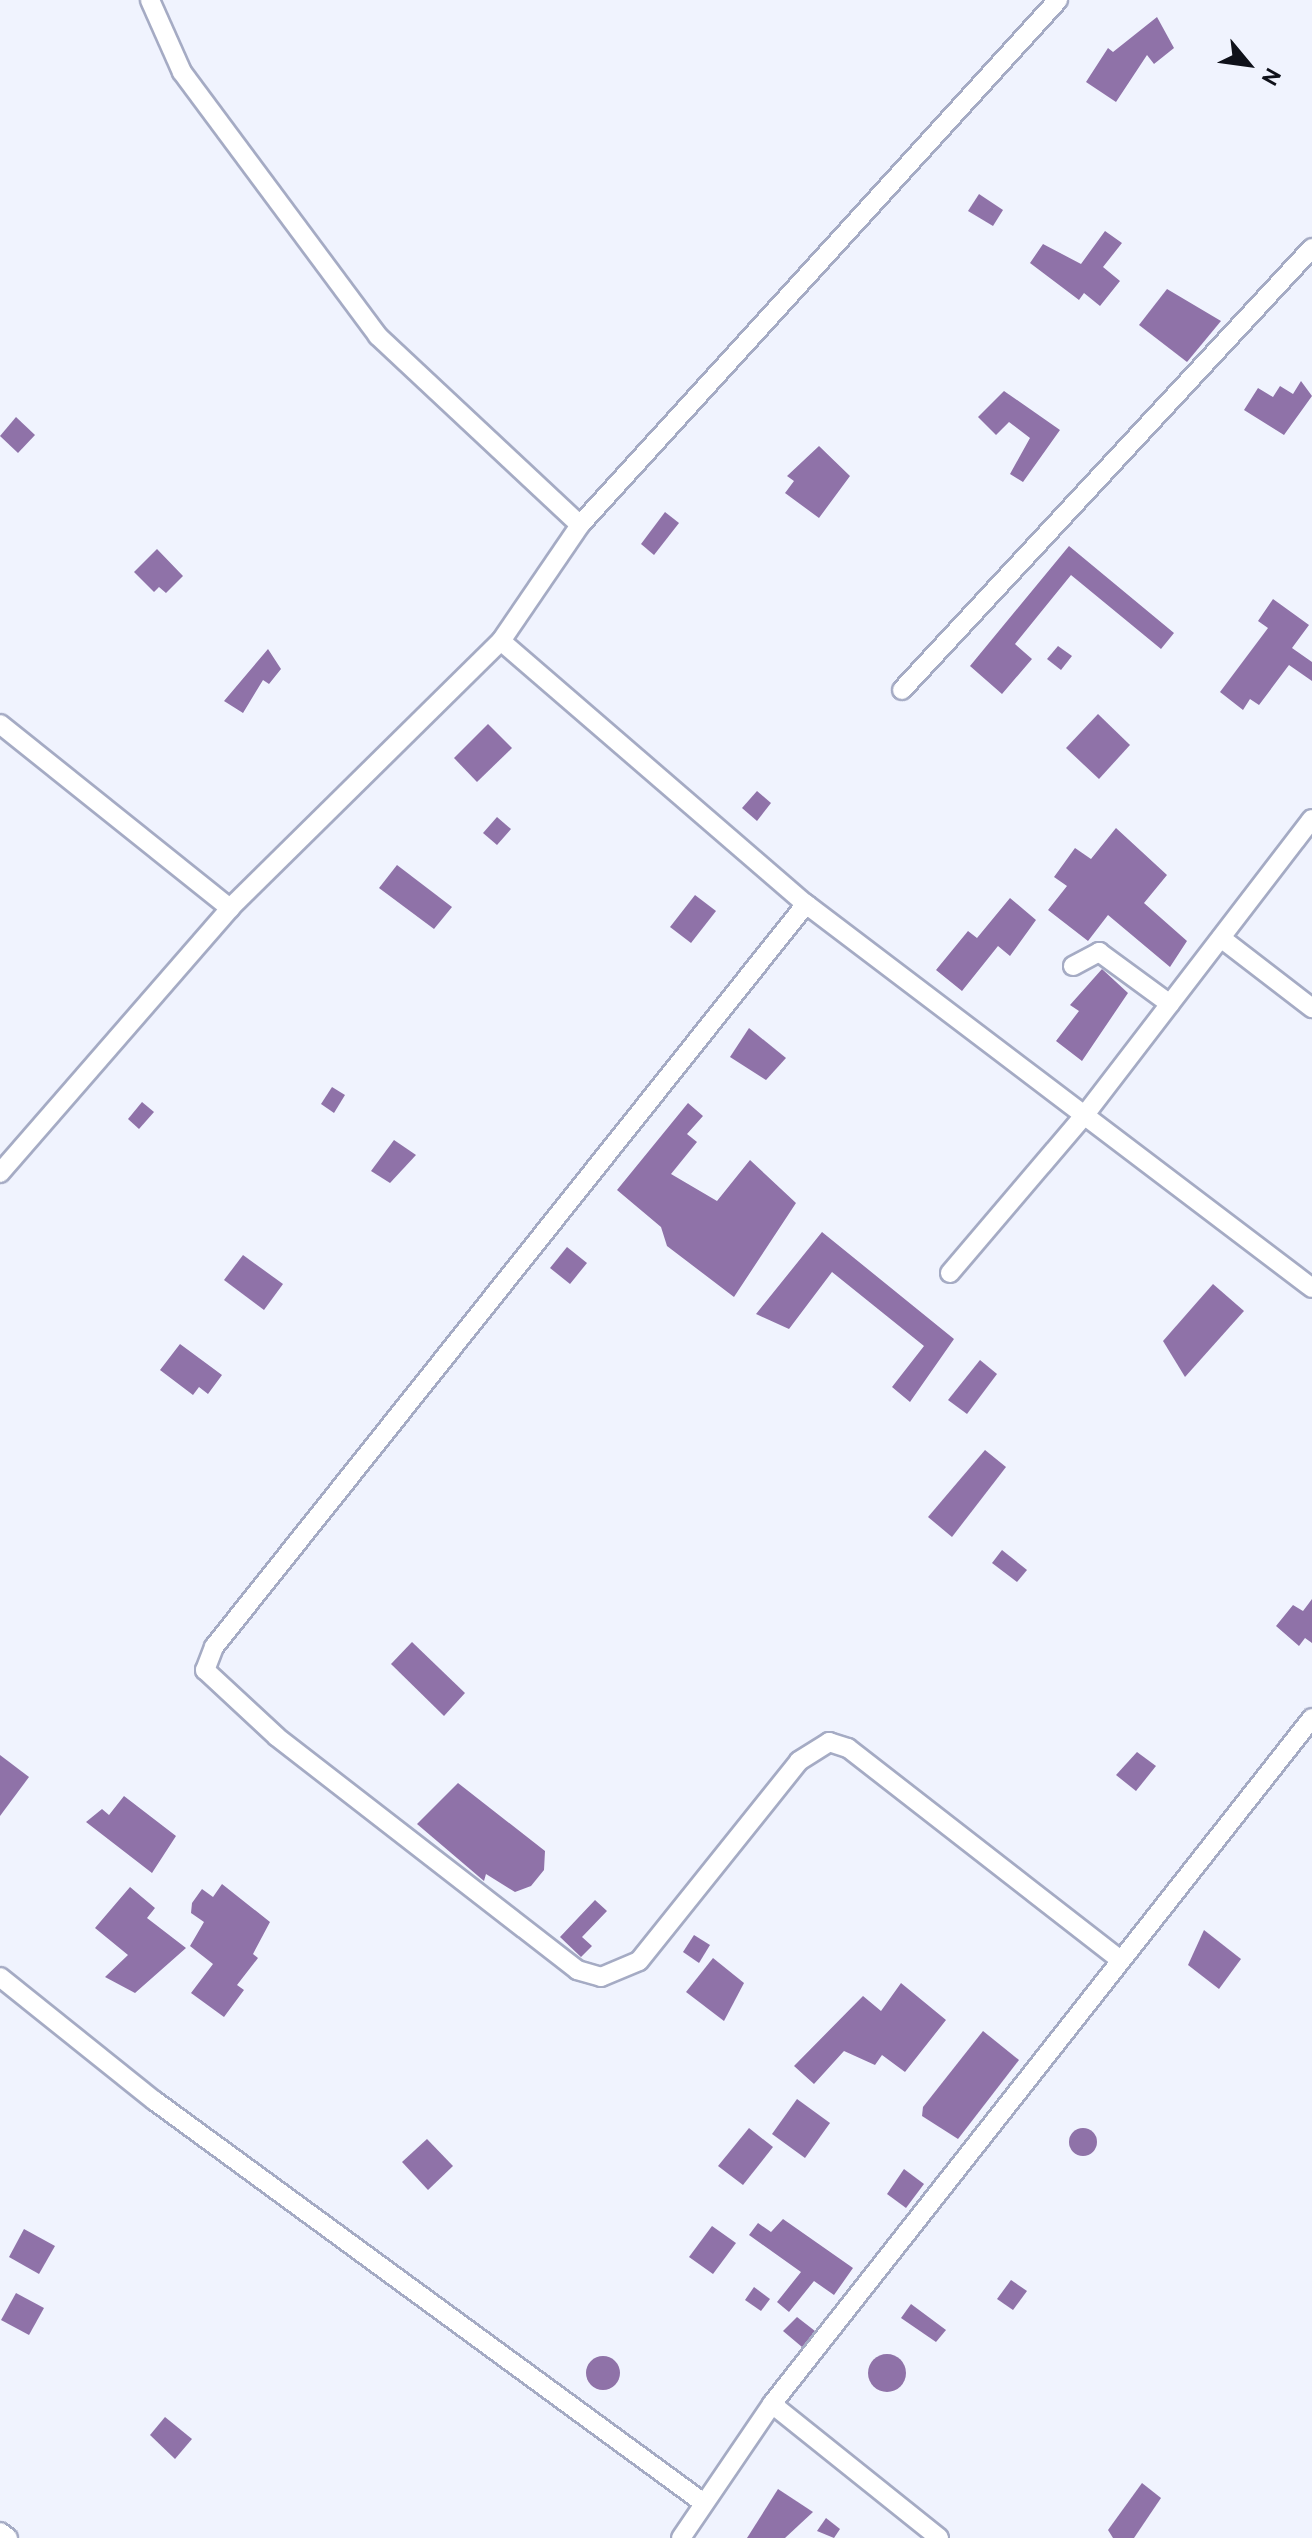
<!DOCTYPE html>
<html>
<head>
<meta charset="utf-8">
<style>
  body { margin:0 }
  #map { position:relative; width:1312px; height:2538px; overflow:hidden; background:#f0f3fe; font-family:Overpass,sans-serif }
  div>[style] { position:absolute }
  .building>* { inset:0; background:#8f72a8 }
  .round { border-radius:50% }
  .roads { filter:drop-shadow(2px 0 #a5abc4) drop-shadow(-2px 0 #a5abc4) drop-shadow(0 2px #a5abc4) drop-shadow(0 -2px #a5abc4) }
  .minor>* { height:18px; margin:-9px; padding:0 9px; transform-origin:9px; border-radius:9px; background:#fff }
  span { translate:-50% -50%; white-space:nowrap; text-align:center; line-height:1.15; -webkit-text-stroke:8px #f0f3fe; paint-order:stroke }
  .north { position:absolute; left:1208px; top:24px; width:80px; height:80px; -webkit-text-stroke:6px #f0f3fe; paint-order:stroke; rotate:119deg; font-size:22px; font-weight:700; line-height:32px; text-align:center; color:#0f111a }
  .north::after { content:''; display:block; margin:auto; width:28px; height:36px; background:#0f111a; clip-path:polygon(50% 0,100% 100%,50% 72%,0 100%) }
</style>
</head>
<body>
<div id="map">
  <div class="building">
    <div style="clip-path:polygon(1157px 17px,1174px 48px,1154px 64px,1147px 55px,1116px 102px,1086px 82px,1108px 48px,1113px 52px)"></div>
    <div style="clip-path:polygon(979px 194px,1003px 210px,993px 226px,968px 211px)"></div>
    <div style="clip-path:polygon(1105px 231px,1122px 243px,1103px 267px,1120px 281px,1100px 306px,1084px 293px,1079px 300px,1030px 263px,1043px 244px,1081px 264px)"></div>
    <div style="clip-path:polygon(1167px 289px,1221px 321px,1187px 362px,1139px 325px)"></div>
    <div style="clip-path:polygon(1301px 381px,1312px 396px,1284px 435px,1244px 410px,1258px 388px,1273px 397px,1280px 386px,1293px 394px)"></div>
    <div style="clip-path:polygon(1004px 391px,1060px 430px,1023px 482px,1010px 474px,1030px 438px,1009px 422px,996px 435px,978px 417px)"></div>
    <div style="clip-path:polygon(16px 417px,35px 435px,18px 453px,0 436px)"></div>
    <div style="clip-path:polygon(819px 446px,850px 476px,819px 518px,785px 493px,794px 481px,787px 476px)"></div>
    <div style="clip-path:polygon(665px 512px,679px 523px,654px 555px,641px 544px)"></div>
    <div style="clip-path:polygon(1069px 546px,1174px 633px,1161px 649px,1071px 575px,1015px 644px,1032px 659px,1002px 694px,970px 666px)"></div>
    <div style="clip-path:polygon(157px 549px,183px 576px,166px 593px,159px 587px,154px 592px,134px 572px)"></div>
    <div style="clip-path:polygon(1273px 599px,1309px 625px,1292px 648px,1312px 662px,1312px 681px,1289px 665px,1259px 705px,1250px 699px,1243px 710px,1220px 692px,1268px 628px,1258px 621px)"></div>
    <div style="clip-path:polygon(1058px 646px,1072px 656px,1061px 670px,1047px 659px)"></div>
    <div style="clip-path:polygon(268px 649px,281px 669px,269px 684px,263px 680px,243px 713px,224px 701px)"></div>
    <div style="clip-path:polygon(1098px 714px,1130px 745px,1099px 779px,1066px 748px)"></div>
    <div style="clip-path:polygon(488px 724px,512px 748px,477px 782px,454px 758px)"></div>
    <div style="clip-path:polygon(757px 791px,771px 803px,757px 821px,742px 808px)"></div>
    <div style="clip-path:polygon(497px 817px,511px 829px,497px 845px,483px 833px)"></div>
    <div style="clip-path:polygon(1116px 828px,1167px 875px,1144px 903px,1187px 941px,1170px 967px,1108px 915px,1088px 941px,1048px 910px,1067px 886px,1054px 877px,1075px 848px,1091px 859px)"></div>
    <div style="clip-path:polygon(397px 865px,452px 907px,434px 929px,379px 888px)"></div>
    <div style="clip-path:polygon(695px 895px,716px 911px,691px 943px,670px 927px)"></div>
    <div style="clip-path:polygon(1010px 898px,1036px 920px,1010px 956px,998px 946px,962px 991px,936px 970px,968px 931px,977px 938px)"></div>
    <div style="clip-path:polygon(1102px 969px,1128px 993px,1082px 1061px,1056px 1041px,1079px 1011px,1070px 1005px)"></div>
    <div style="clip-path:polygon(749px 1028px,786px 1058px,766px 1080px,730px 1057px)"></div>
    <div style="clip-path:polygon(332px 1087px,345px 1095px,334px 1113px,321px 1104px)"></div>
    <div style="clip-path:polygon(142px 1102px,154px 1112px,139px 1129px,128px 1119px)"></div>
    <div style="clip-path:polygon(688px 1103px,703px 1116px,687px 1134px,697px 1142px,671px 1174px,717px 1201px,750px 1160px,796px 1203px,734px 1297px,667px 1246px,661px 1227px,617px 1190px)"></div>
    <div style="clip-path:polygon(394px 1140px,416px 1155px,390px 1183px,371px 1171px)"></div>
    <div style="clip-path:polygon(822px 1232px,954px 1339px,910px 1402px,892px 1387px,924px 1346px,832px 1272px,789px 1329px,756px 1314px)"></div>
    <div style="clip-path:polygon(567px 1247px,587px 1263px,570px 1284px,550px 1268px)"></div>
    <div style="clip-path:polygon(243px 1255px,283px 1284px,264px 1310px,224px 1280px)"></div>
    <div style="clip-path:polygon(1213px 1284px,1244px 1311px,1185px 1377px,1163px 1341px)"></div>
    <div style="clip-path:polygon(180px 1344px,222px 1375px,208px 1394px,199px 1387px,193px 1395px,160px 1370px)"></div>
    <div style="clip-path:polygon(980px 1360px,997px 1374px,967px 1414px,948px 1400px)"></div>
    <div style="clip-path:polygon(985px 1450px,1006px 1467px,952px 1537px,928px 1517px)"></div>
    <div style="clip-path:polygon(1002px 1550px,1027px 1570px,1017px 1582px,992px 1563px)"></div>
    <div style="clip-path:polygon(1312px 1599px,1312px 1643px,1305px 1638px,1299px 1646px,1276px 1626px,1293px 1605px,1303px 1611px)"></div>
    <div style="clip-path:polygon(412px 1642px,465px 1693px,444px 1716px,391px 1664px)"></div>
    <div style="clip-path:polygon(1137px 1752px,1156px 1766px,1136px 1791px,1116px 1775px)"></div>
    <div style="clip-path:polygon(0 1755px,29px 1777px,0 1816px)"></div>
    <div style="clip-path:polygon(458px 1783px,545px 1851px,544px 1870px,531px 1886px,515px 1892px,486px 1874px,484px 1881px,417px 1824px)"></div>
    <div style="clip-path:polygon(124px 1796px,176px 1836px,152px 1873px,86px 1822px,102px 1809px,109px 1815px)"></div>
    <div style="clip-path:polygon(222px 1884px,270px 1922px,253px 1954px,258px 1958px,237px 1985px,244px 1990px,224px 2017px,191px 1993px,213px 1964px,190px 1946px,204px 1922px,191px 1913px,192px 1903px,202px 1889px,213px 1897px)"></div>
    <div style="clip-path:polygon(130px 1887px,155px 1908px,147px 1918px,186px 1948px,135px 1993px,105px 1977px,128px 1955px,95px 1928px)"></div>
    <div style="clip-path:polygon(595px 1900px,607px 1911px,582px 1937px,592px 1946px,581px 1957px,560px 1937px)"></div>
    <div style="clip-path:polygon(1204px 1930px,1241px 1959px,1219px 1989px,1188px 1965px)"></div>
    <div style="clip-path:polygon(694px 1935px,710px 1945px,699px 1963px,683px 1952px)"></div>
    <div style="clip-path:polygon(713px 1958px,744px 1983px,724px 2021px,686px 1992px)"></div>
    <div style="clip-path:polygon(901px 1983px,946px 2020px,905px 2072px,882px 2055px,875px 2065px,844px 2051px,814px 2084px,794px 2066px,863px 1996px,881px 2011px)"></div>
    <div style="clip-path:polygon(983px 2031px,1019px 2060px,958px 2139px,922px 2116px,923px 2107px)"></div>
    <div style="clip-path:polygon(797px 2099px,830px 2123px,805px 2158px,772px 2134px)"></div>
    <div style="clip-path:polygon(749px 2128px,773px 2147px,743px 2185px,718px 2166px)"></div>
    <div class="round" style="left:1069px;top:2128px;width:28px;height:28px"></div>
    <div style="clip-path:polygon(427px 2139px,453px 2166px,428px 2190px,402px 2162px)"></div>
    <div style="clip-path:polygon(904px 2169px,924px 2184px,906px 2208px,887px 2194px)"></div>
    <div style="clip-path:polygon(783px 2219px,853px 2268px,834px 2295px,814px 2281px,789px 2312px,777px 2302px,801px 2272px,749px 2235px,758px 2223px,771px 2232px)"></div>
    <div style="clip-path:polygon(712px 2226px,736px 2243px,713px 2274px,689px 2257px)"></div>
    <div style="clip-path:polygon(24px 2229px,55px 2246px,39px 2274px,9px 2257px)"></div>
    <div style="clip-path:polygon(1011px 2280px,1027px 2291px,1013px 2310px,997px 2299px)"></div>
    <div style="clip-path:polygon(754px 2287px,770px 2299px,761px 2311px,745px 2300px)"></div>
    <div style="clip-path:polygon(16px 2293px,44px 2308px,29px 2335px,1px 2320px)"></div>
    <div style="clip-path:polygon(911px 2304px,946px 2330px,936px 2342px,901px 2318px)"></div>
    <div style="clip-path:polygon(797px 2317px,815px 2331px,802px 2347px,783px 2331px)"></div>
    <div class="round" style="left:868px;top:2354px;width:38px;height:38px"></div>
    <div class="round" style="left:586px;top:2356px;width:34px;height:34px"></div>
    <div style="clip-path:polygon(165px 2417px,192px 2439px,175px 2459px,150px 2435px)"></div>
    <div style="clip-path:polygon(1142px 2483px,1161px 2498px,1134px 2538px,1113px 2538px,1108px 2530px)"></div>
    <div style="clip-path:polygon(778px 2489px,813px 2512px,785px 2538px,747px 2538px)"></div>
    <div style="clip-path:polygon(826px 2518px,840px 2529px,834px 2538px,817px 2531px)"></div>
  </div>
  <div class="roads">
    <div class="minor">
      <div style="left:580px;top:525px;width:710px;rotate:-47.68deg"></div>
      <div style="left:501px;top:641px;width:403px;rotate:40.8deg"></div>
      <div style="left:806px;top:904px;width:635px;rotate:37.19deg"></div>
      <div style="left:902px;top:690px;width:603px;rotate:-47.15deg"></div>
      <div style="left:0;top:724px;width:295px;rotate:38.7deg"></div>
      <div style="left:806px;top:904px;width:950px;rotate:128.55deg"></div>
      <div style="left:214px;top:1647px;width:25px;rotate:111deg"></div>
      <div style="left:205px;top:1670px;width:98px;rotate:42.9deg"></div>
      <div style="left:277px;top:1737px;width:380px;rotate:37.8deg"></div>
      <div style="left:577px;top:1970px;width:25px;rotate:16deg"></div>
      <div style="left:601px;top:1977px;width:41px;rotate:-22.8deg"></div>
      <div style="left:639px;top:1961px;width:256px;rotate:-51.3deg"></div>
      <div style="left:799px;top:1761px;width:36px;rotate:-32deg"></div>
      <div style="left:829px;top:1742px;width:20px;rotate:18deg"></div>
      <div style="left:848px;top:1748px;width:343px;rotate:37.9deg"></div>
      <div style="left:1221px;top:938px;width:115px;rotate:37.6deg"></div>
      <div style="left:1073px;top:966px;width:30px;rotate:-28deg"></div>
      <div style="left:1099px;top:952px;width:88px;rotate:36.2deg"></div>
      <div style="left:0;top:1173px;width:351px;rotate:-49deg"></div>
      <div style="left:230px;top:908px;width:380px;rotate:-44.6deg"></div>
      <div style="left:501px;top:641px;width:140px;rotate:-55.7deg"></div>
      <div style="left:580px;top:525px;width:277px;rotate:-136.9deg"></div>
      <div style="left:378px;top:336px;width:329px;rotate:-126.6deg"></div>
      <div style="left:182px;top:72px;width:79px;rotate:-114deg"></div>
      <div style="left:950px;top:1273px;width:211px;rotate:-49.6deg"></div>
      <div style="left:1087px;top:1112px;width:369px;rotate:-52.5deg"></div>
      <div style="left:0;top:1977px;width:198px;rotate:38.7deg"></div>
      <div style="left:155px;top:2101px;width:677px;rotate:36.23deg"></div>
      <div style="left:772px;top:2404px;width:214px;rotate:38.7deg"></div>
      <div style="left:0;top:2532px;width:10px;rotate:37deg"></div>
      <div style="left:681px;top:2538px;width:162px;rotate:-55.8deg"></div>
      <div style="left:772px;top:2404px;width:873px;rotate:-51.79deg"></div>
    </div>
  </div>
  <div class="north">N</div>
</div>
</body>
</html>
